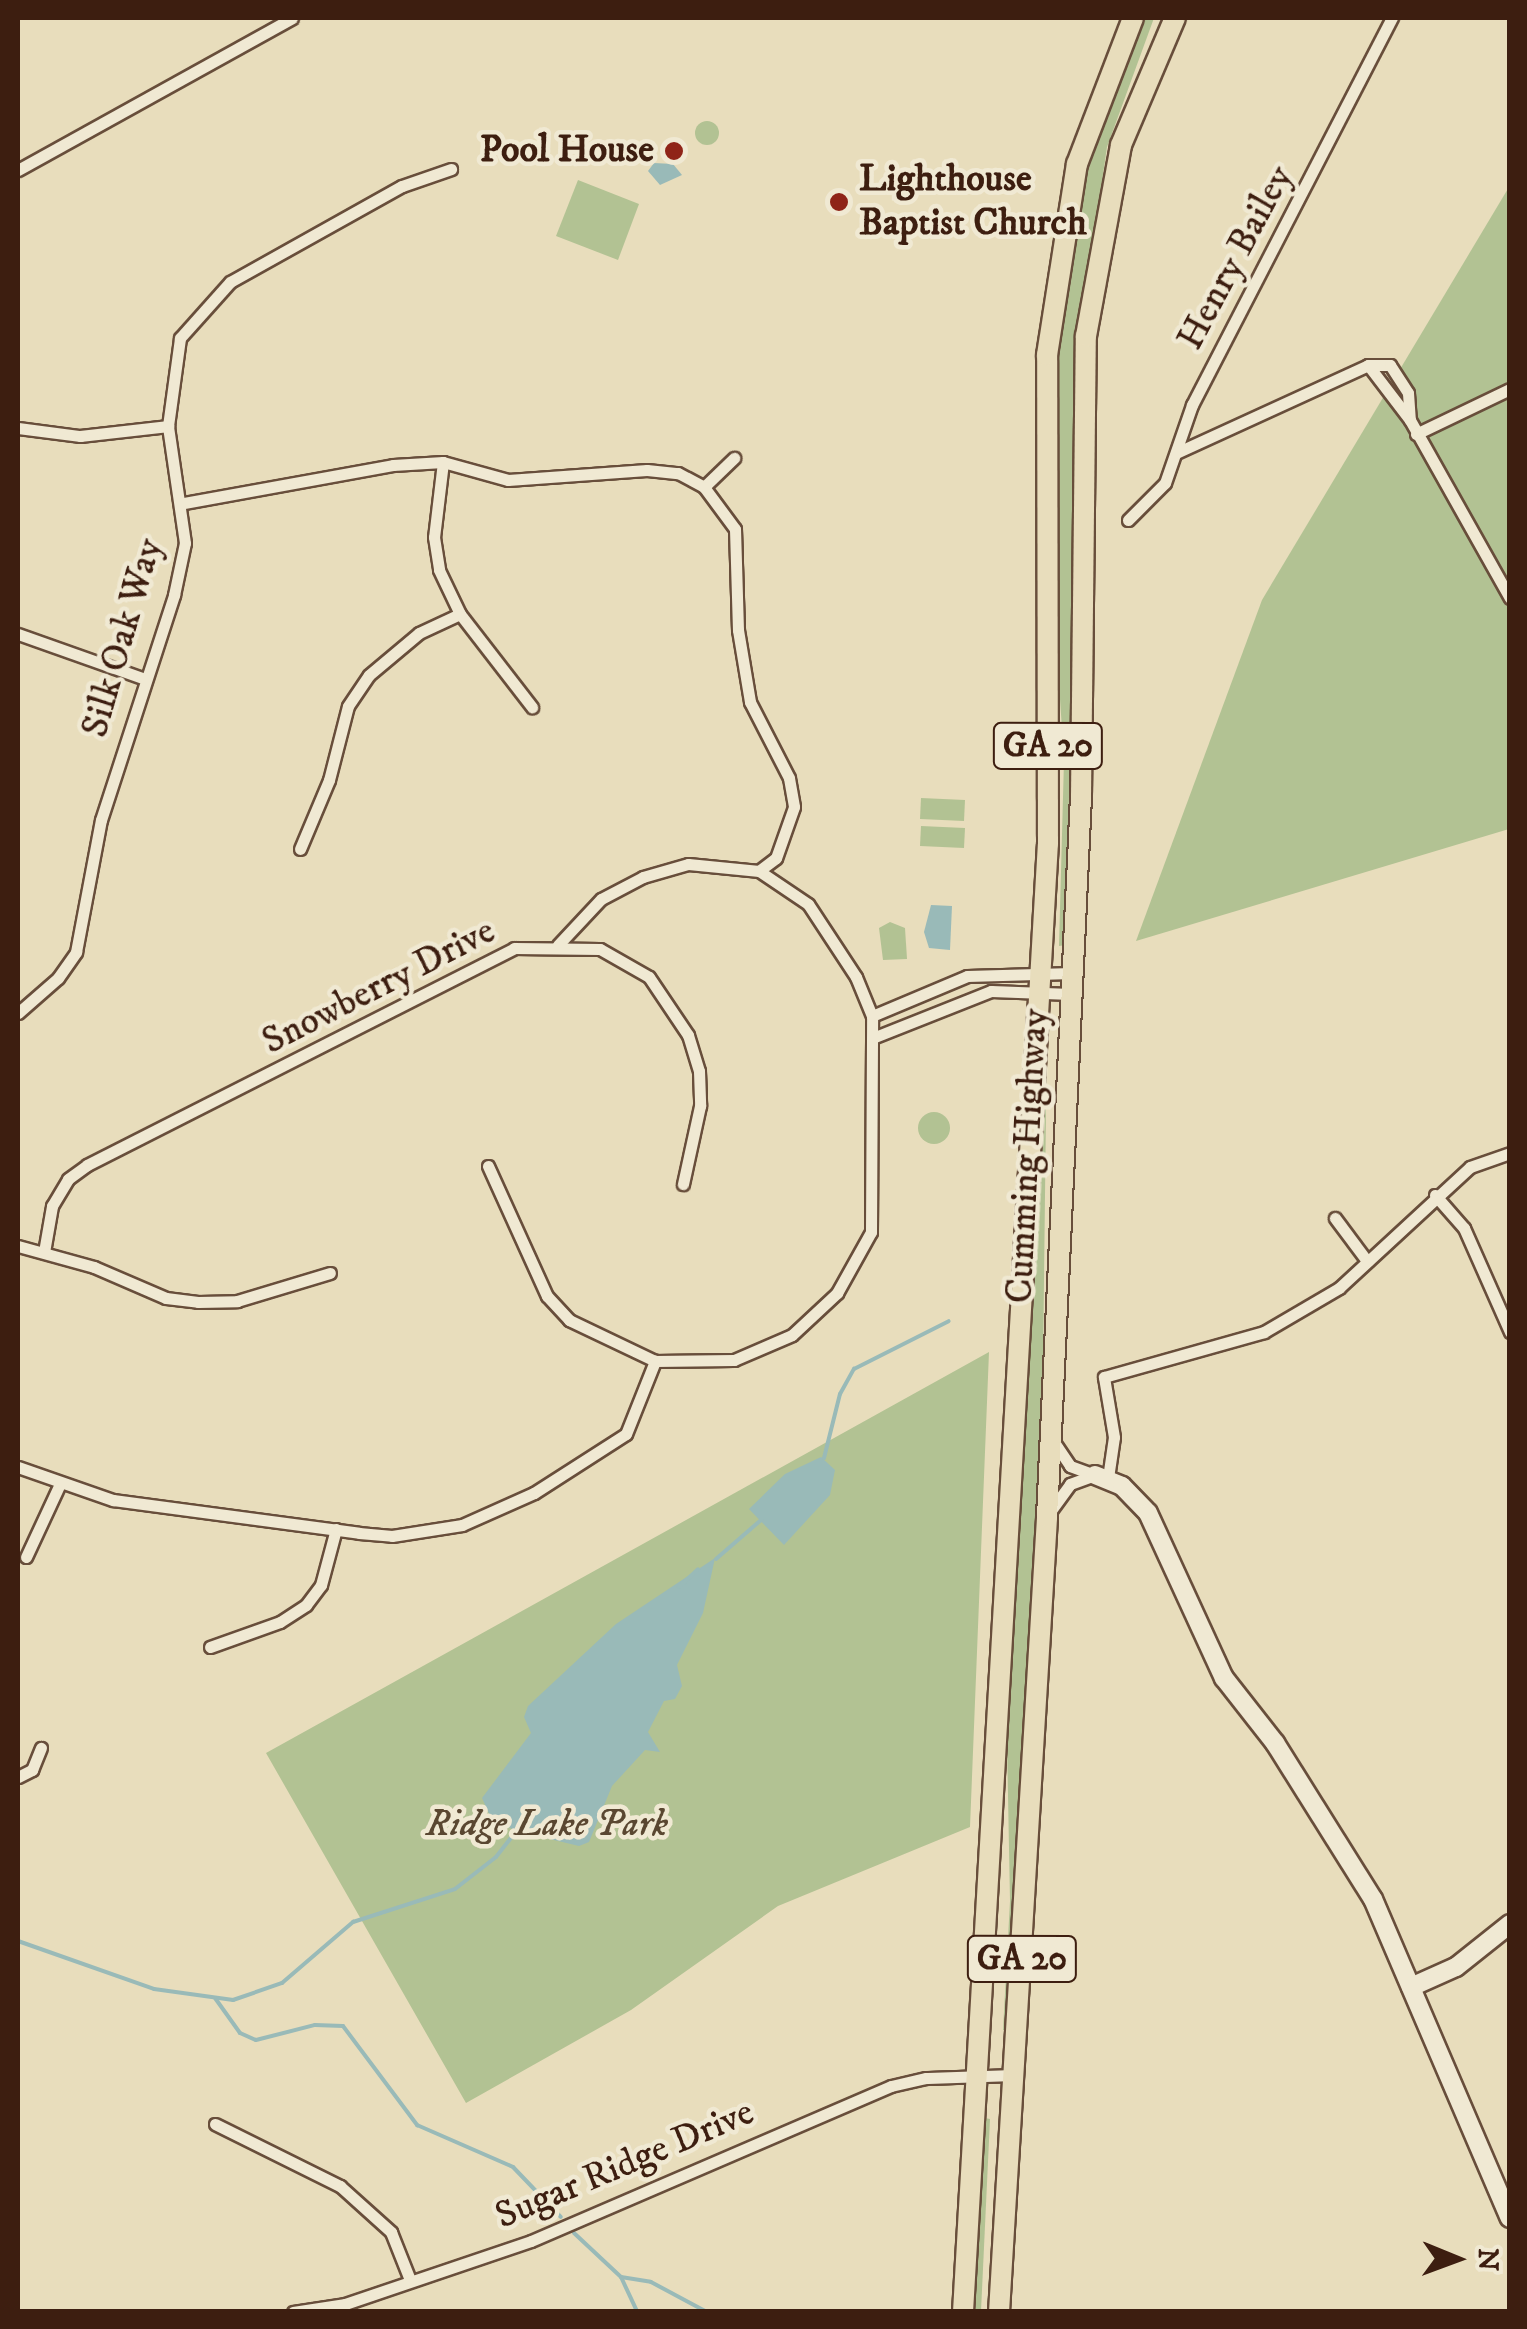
<!DOCTYPE html>
<html>
<head>
<meta charset="utf-8">
<style>
  body { margin:0 }
  #map { position:relative; width:1527px; height:2329px; overflow:hidden; background:#e8ddbc; font-family:"IM FELL DW Pica",serif }
  div>[style] { position:absolute }
  .green>* { inset:0; background:#b2c293 }
  .round { border-radius:50% }
  .water>* { inset:0; background:#99bab8 }
  .stream>* { height:4px; margin:-2px; padding:0 2px; transform-origin:2px; border-radius:2px; background:#99bab8 }
  .roads { filter:drop-shadow(2px 0 #684e3b) drop-shadow(-2px 0 #684e3b) drop-shadow(0 2px #684e3b) drop-shadow(0 -2px #684e3b) }
  .street>* { height:11px; margin:-5.5px; padding:0 5.5px; transform-origin:5.5px; border-radius:5.5px; background:#f0e9d3 }
  .secondary>* { height:18px; margin:-9px; padding:0 9px; transform-origin:9px; border-radius:9px; background:#f0e9d3 }
  .highway>* { height:20px; margin:-10px; padding:0 10px; transform-origin:10px; border-radius:10px; background:#e8ddbc }
  .dots>* { width:28px; height:28px; translate:-50% -50%; box-sizing:border-box; border:5px solid #f0e9d3; border-radius:50% }
  span { translate:-50% -50%; white-space:nowrap; text-align:center; line-height:1.15; -webkit-text-stroke:9px #f0e9d3; paint-order:stroke }
  .shield-label span { padding:2px 8px; background:#f0e9d3; border:2px solid; border-radius:8px; -webkit-text-stroke-width:0 }
  .shield-label { font-size:35px; color:#3d1e10; font-weight:700 }
  .poi-label { font-size:38px; color:#3d1e10; font-weight:700 }
  .right { translate:-100% -50%; text-align:right }
  .left { translate:0 -50%; text-align:left }
  .street-label { font-size:38px; color:#3d1e10 }
  .park-label { font-size:38px; color:#5a4731; font-style:italic }
  .frame { position:absolute; inset:0; border:20px solid #3d1e10; pointer-events:none }
  .north { position:absolute; left:1407px; top:2209px; width:100px; height:100px; -webkit-text-stroke:8px #f0e9d3; paint-order:stroke; rotate:91deg; font-size:28px; font-weight:700; line-height:40px; text-align:center; color:#3d1e10 }
  .north::after { content:''; display:block; margin:auto; width:35px; height:45px; background:#3d1e10; clip-path:polygon(50% 0,100% 100%,50% 72%,0 100%) }
</style>
</head>
<body>
<div id="map">
  <div class="green">
    <div style="clip-path:polygon(1143px 18px,1154px 18px,1107px 147px,1078px 348px,1066px 945px,1059px 946px,1064px 760px,1052px 577px,1059px 299px,1091px 146px)"></div>
    <div class="round" style="left:695px;top:121px;width:24px;height:24px"></div>
    <div style="clip-path:polygon(578px 180px,639px 204px,618px 260px,556px 236px)"></div>
    <div style="clip-path:polygon(1509px 187px,1509px 829px,1136px 941px,1262px 600px)"></div>
    <div style="clip-path:polygon(921px 798px,965px 800px,964px 821px,920px 819px)"></div>
    <div style="clip-path:polygon(921px 826px,965px 828px,964px 848px,920px 846px)"></div>
    <div style="clip-path:polygon(890px 922px,905px 928px,907px 959px,883px 960px,879px 928px)"></div>
    <div style="clip-path:polygon(1047px 1028px,1042px 1450px,1011px 2030px,1003px 2030px,1010px 1901px,1006px 1689px)"></div>
    <div class="round" style="left:918px;top:1112px;width:32px;height:32px"></div>
    <div style="clip-path:polygon(989px 1352px,970px 1827px,778px 1906px,631px 2010px,466px 2103px,266px 1753px)"></div>
    <div style="clip-path:polygon(985px 2118px,990px 2119px,981px 2311px,970px 2312px)"></div>
  </div>
  <div class="water">
    <div style="clip-path:polygon(654px 163px,673px 164px,682px 175px,660px 185px,648px 171px)"></div>
    <div style="clip-path:polygon(931px 905px,952px 906px,950px 950px,929px 948px,924px 932px)"></div>
    <div style="clip-path:polygon(821px 1457px,835px 1470px,830px 1495px,784px 1545px,749px 1509px,785px 1474px)"></div>
    <div style="clip-path:polygon(715px 1558px,703px 1613px,677px 1665px,682px 1686px,675px 1699px,664px 1701px,648px 1732px,660px 1752px,645px 1750px,612px 1786px,589px 1842px,579px 1846px,516px 1831px,491px 1818px,482px 1798px,531px 1733px,524px 1717px,528px 1706px,616px 1624px)"></div>
  </div>
  <div class="stream">
    <div style="left:824px;top:1458px;width:66px;rotate:-76deg"></div>
    <div style="left:840px;top:1394px;width:29px;rotate:-61deg"></div>
    <div style="left:854px;top:1369px;width:106px;rotate:-26.8deg"></div>
    <div style="left:716px;top:1559px;width:60px;rotate:-40.9deg"></div>
    <div style="left:679px;top:1587px;width:26px;rotate:-43deg"></div>
    <div style="left:18px;top:1941px;width:144px;rotate:19.4deg"></div>
    <div style="left:154px;top:1989px;width:80px;rotate:7.9deg"></div>
    <div style="left:233px;top:2000px;width:52px;rotate:-19.1deg"></div>
    <div style="left:282px;top:1983px;width:94px;rotate:-40.7deg"></div>
    <div style="left:353px;top:1922px;width:107px;rotate:-17.9deg"></div>
    <div style="left:455px;top:1889px;width:52px;rotate:-38deg"></div>
    <div style="left:496px;top:1857px;width:33px;rotate:-52deg"></div>
    <div style="left:215px;top:1998px;width:43px;rotate:54.5deg"></div>
    <div style="left:240px;top:2033px;width:17px;rotate:24deg"></div>
    <div style="left:256px;top:2040px;width:61px;rotate:-14.3deg"></div>
    <div style="left:315px;top:2025px;width:28px;rotate:2deg"></div>
    <div style="left:343px;top:2026px;width:124px;rotate:53.2deg"></div>
    <div style="left:417px;top:2125px;width:105px;rotate:23.6deg"></div>
    <div style="left:513px;top:2167px;width:69px;rotate:46.2deg"></div>
    <div style="left:574px;top:2233px;width:64px;rotate:43.1deg"></div>
    <div style="left:621px;top:2277px;width:38px;rotate:65deg"></div>
    <div style="left:621px;top:2277px;width:30px;rotate:9deg"></div>
    <div style="left:651px;top:2282px;width:64px;rotate:28.2deg"></div>
  </div>
  <div class="roads">
    <div class="street">
      <div style="left:18px;top:170px;width:313px;rotate:-29deg"></div>
      <div style="left:1368px;top:365px;width:69px;rotate:52.6deg"></div>
      <div style="left:1410px;top:420px;width:204px;rotate:60.7deg"></div>
      <div style="left:18px;top:428px;width:63px;rotate:7.4deg"></div>
      <div style="left:80px;top:436px;width:89px;rotate:-6.5deg"></div>
      <div style="left:1416px;top:434px;width:104px;rotate:-25.6deg"></div>
      <div style="left:1176px;top:453px;width:211px;rotate:-24.6deg"></div>
      <div style="left:1368px;top:365px;width:22px"></div>
      <div style="left:1390px;top:365px;width:33px;rotate:57deg"></div>
      <div style="left:1408px;top:393px;width:27px;rotate:86deg"></div>
      <div style="left:443px;top:462px;width:76px;rotate:96.8deg"></div>
      <div style="left:434px;top:537px;width:33px;rotate:81deg"></div>
      <div style="left:439px;top:570px;width:49px;rotate:64.5deg"></div>
      <div style="left:460px;top:614px;width:118px;rotate:52.3deg"></div>
      <div style="left:704px;top:487px;width:42px;rotate:-44deg"></div>
      <div style="left:184px;top:503px;width:212px;rotate:-10.3deg"></div>
      <div style="left:393px;top:465px;width:50px;rotate:-3.4deg"></div>
      <div style="left:443px;top:462px;width:67px;rotate:15.5deg"></div>
      <div style="left:508px;top:480px;width:139px;rotate:-4.1deg"></div>
      <div style="left:647px;top:470px;width:31px;rotate:6deg"></div>
      <div style="left:678px;top:473px;width:30px;rotate:28deg"></div>
      <div style="left:704px;top:487px;width:52px;rotate:53.6deg"></div>
      <div style="left:735px;top:529px;width:101px;rotate:88.3deg"></div>
      <div style="left:738px;top:630px;width:73px;rotate:80.5deg"></div>
      <div style="left:750px;top:702px;width:85px;rotate:62.8deg"></div>
      <div style="left:789px;top:778px;width:29px;rotate:80deg"></div>
      <div style="left:794px;top:807px;width:54px;rotate:109.4deg"></div>
      <div style="left:776px;top:858px;width:21px;rotate:143deg"></div>
      <div style="left:1128px;top:520px;width:52px;rotate:-45deg"></div>
      <div style="left:1165px;top:483px;width:83px;rotate:-70.9deg"></div>
      <div style="left:1192px;top:405px;width:436px;rotate:-62.7deg"></div>
      <div style="left:18px;top:634px;width:132px;rotate:19.5deg"></div>
      <div style="left:300px;top:849px;width:75px;rotate:-67.2deg"></div>
      <div style="left:329px;top:780px;width:76px;rotate:-75.6deg"></div>
      <div style="left:348px;top:706px;width:37px;rotate:-56deg"></div>
      <div style="left:369px;top:675px;width:65px;rotate:-40deg"></div>
      <div style="left:419px;top:633px;width:45px;rotate:-24.9deg"></div>
      <div style="left:18px;top:1013px;width:53px;rotate:-41.2deg"></div>
      <div style="left:58px;top:978px;width:32px;rotate:-55deg"></div>
      <div style="left:76px;top:952px;width:134px;rotate:-79.3deg"></div>
      <div style="left:101px;top:820px;width:237px;rotate:-72deg"></div>
      <div style="left:174px;top:595px;width:53px;rotate:-78.1deg"></div>
      <div style="left:185px;top:543px;width:118px;rotate:-98.3deg"></div>
      <div style="left:168px;top:426px;width:89px;rotate:-82.2deg"></div>
      <div style="left:180px;top:338px;width:75px;rotate:-48.2deg"></div>
      <div style="left:230px;top:282px;width:197px;rotate:-29.2deg"></div>
      <div style="left:402px;top:186px;width:52px;rotate:-19.1deg"></div>
      <div style="left:872px;top:1016px;width:103px;rotate:-22.8deg"></div>
      <div style="left:967px;top:976px;width:105px;rotate:-1.6deg"></div>
      <div style="left:875px;top:1037px;width:125px;rotate:-21.6deg"></div>
      <div style="left:991px;top:991px;width:80px;rotate:2.1deg"></div>
      <div style="left:488px;top:1166px;width:143px;rotate:65.6deg"></div>
      <div style="left:547px;top:1296px;width:33px;rotate:47deg"></div>
      <div style="left:569px;top:1320px;width:95px;rotate:25.5deg"></div>
      <div style="left:655px;top:1361px;width:79px;rotate:-0.7deg"></div>
      <div style="left:734px;top:1360px;width:63px;rotate:-23.3deg"></div>
      <div style="left:792px;top:1335px;width:62px;rotate:-43deg"></div>
      <div style="left:837px;top:1293px;width:70px;rotate:-60.9deg"></div>
      <div style="left:871px;top:1232px;width:216px;rotate:-89.7deg"></div>
      <div style="left:872px;top:1016px;width:42px;rotate:-112.3deg"></div>
      <div style="left:856px;top:977px;width:87px;rotate:-123.3deg"></div>
      <div style="left:808px;top:904px;width:59px;rotate:-146deg"></div>
      <div style="left:759px;top:871px;width:71px;rotate:-174.4deg"></div>
      <div style="left:688px;top:864px;width:47px;rotate:163.9deg"></div>
      <div style="left:643px;top:877px;width:47px;rotate:152.4deg"></div>
      <div style="left:601px;top:899px;width:63px;rotate:133.1deg"></div>
      <div style="left:1435px;top:1195px;width:44px;rotate:48.7deg"></div>
      <div style="left:1464px;top:1228px;width:114px;rotate:66.1deg"></div>
      <div style="left:1335px;top:1218px;width:54px;rotate:53.3deg"></div>
      <div style="left:18px;top:1246px;width:79px;rotate:15.4deg"></div>
      <div style="left:94px;top:1267px;width:78px;rotate:23.3deg"></div>
      <div style="left:166px;top:1298px;width:32px;rotate:7deg"></div>
      <div style="left:198px;top:1302px;width:39px;rotate:-1deg"></div>
      <div style="left:237px;top:1301px;width:97px;rotate:-16.8deg"></div>
      <div style="left:44px;top:1252px;width:47px;rotate:-80.1deg"></div>
      <div style="left:52px;top:1206px;width:31px;rotate:-59deg"></div>
      <div style="left:68px;top:1179px;width:24px;rotate:-36deg"></div>
      <div style="left:87px;top:1165px;width:479px;rotate:-26.9deg"></div>
      <div style="left:514px;top:948px;width:86px;rotate:0.7deg"></div>
      <div style="left:600px;top:949px;width:56px;rotate:29.7deg"></div>
      <div style="left:649px;top:977px;width:70px;rotate:56.1deg"></div>
      <div style="left:688px;top:1035px;width:38px;rotate:73deg"></div>
      <div style="left:699px;top:1071px;width:35px;rotate:88deg"></div>
      <div style="left:700px;top:1106px;width:80px;rotate:102.3deg"></div>
      <div style="left:1054px;top:1442px;width:29px;rotate:56deg"></div>
      <div style="left:1070px;top:1466px;width:27px;rotate:20deg"></div>
      <div style="left:18px;top:1467px;width:101px;rotate:19.2deg"></div>
      <div style="left:113px;top:1500px;width:248px;rotate:7.6deg"></div>
      <div style="left:359px;top:1533px;width:33px;rotate:5deg"></div>
      <div style="left:392px;top:1536px;width:71px;rotate:-8.9deg"></div>
      <div style="left:462px;top:1525px;width:79px;rotate:-24deg"></div>
      <div style="left:534px;top:1493px;width:109px;rotate:-32.7deg"></div>
      <div style="left:626px;top:1434px;width:79px;rotate:-68.3deg"></div>
      <div style="left:1108px;top:1478px;width:41px;rotate:-81.7deg"></div>
      <div style="left:1114px;top:1437px;width:61px;rotate:-99.5deg"></div>
      <div style="left:1104px;top:1377px;width:166px;rotate:-15.7deg"></div>
      <div style="left:1264px;top:1332px;width:87px;rotate:-30.4deg"></div>
      <div style="left:1339px;top:1288px;width:178px;rotate:-42.7deg"></div>
      <div style="left:1470px;top:1167px;width:42px;rotate:-19.3deg"></div>
      <div style="left:1052px;top:1509px;width:31px;rotate:-54deg"></div>
      <div style="left:1070px;top:1484px;width:27px;rotate:-20deg"></div>
      <div style="left:26px;top:1557px;width:78px;rotate:-65.1deg"></div>
      <div style="left:210px;top:1647px;width:74px;rotate:-19.7deg"></div>
      <div style="left:280px;top:1622px;width:31px;rotate:-33deg"></div>
      <div style="left:306px;top:1605px;width:25px;rotate:-53deg"></div>
      <div style="left:321px;top:1585px;width:58px;rotate:-75deg"></div>
      <div style="left:18px;top:1777px;width:16px;rotate:-27deg"></div>
      <div style="left:32px;top:1770px;width:24px;rotate:-68deg"></div>
      <div style="left:215px;top:2124px;width:140px;rotate:26.4deg"></div>
      <div style="left:340px;top:2186px;width:69px;rotate:42deg"></div>
      <div style="left:391px;top:2232px;width:52px;rotate:68.4deg"></div>
      <div style="left:293px;top:2312px;width:53px;rotate:-8.7deg"></div>
      <div style="left:345px;top:2304px;width:196px;rotate:-18.7deg"></div>
      <div style="left:531px;top:2241px;width:392px;rotate:-23.3deg"></div>
      <div style="left:891px;top:2086px;width:36px;rotate:-13deg"></div>
      <div style="left:926px;top:2078px;width:89px;rotate:-1.9deg"></div>
    </div>
    <div class="secondary">
      <div style="left:1095px;top:1475px;width:29px;rotate:22deg"></div>
      <div style="left:1122px;top:1486px;width:37px;rotate:46deg"></div>
      <div style="left:1148px;top:1513px;width:182px;rotate:65.3deg"></div>
      <div style="left:1224px;top:1678px;width:83px;rotate:51.9deg"></div>
      <div style="left:1275px;top:1743px;width:184px;rotate:57.9deg"></div>
      <div style="left:1373px;top:1899px;width:347px;rotate:66.8deg"></div>
      <div style="left:1411px;top:1987px;width:49px;rotate:-24deg"></div>
      <div style="left:1456px;top:1967px;width:69px;rotate:-38.5deg"></div>
    </div>
    <div class="highway">
      <div style="left:963px;top:2312px;width:1470px;rotate:-86.69deg"></div>
      <div style="left:1048px;top:844px;width:489px;rotate:-90.1deg"></div>
      <div style="left:1047px;top:355px;width:193px;rotate:-81.1deg"></div>
      <div style="left:1077px;top:164px;width:156px;rotate:-69deg"></div>
      <div style="left:999px;top:2312px;width:796px;rotate:-86.54deg"></div>
      <div style="left:1047px;top:1517px;width:722px;rotate:-87.3deg"></div>
      <div style="left:1081px;top:796px;width:460px;rotate:-89.4deg"></div>
      <div style="left:1086px;top:336px;width:194px;rotate:-79.6deg"></div>
      <div style="left:1121px;top:145px;width:138px;rotate:-67deg"></div>
    </div>
  </div>
  <div class="dots">
    <div style="left:674px;top:151px;background:#8f2418"></div>
    <div style="left:839px;top:202px;background:#8f2418"></div>
  </div>
  <div class="shield-label">
    <span style="left:1048px;top:746px">GA 20</span>
    <span style="left:1022px;top:1959px">GA 20</span>
  </div>
  <div class="poi-label">
    <span class="right" style="left:654px;top:151px">Pool House</span>
    <span class="left" style="left:859px;top:202px">Lighthouse<br>Baptist Church</span>
  </div>
  <div class="street-label">
    <span style="left:1236px;top:258px;rotate:-62deg">Henry Bailey</span>
    <span style="left:123px;top:638px;rotate:-74deg">Silk Oak Way</span>
    <span style="left:379px;top:987px;rotate:-27deg">Snowberry Drive</span>
    <span style="left:1028px;top:1156px;rotate:-87deg">Cumming Highway</span>
    <span style="left:625px;top:2165px;rotate:-23deg">Sugar Ridge Drive</span>
  </div>
  <div class="park-label">
    <span style="left:547px;top:1825px">Ridge Lake Park</span>
  </div>
  <div class="frame"></div>
  <div class="north">N</div>
</div>
</body>
</html>
